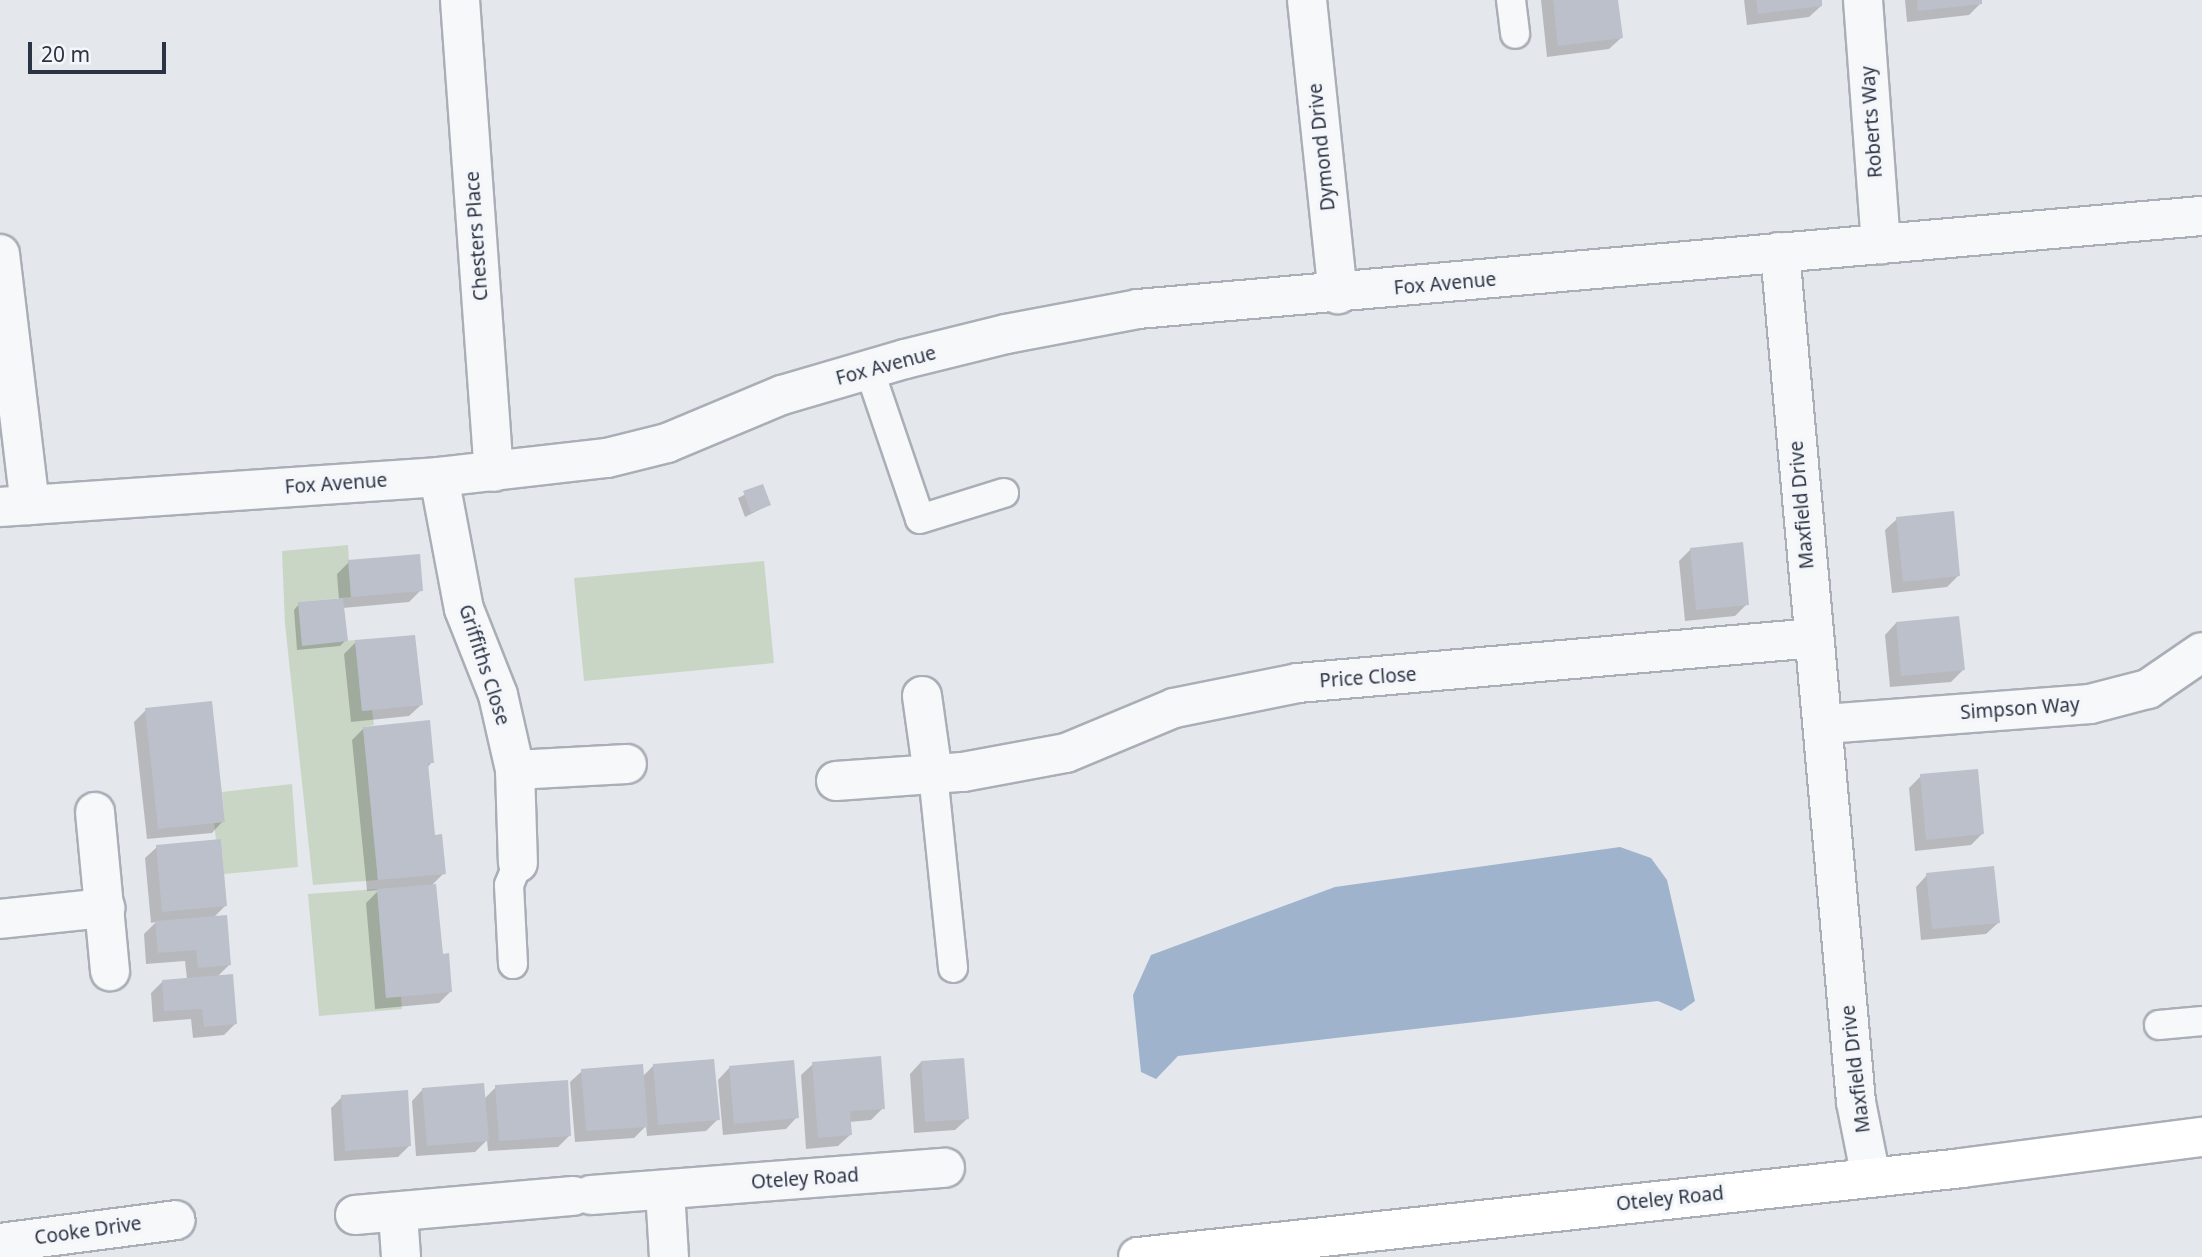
<!DOCTYPE html>
<html>
<head>
<meta charset="utf-8">
<style>
  body { margin:0 }
  #map { position:relative; width:2202px; height:1257px; overflow:hidden; background:#e4e7ec; font-family:"Noto Sans",sans-serif }
  div>[style] { position:absolute }
  .green>* { inset:0; background:#c9d6c5 }
  .water>* { inset:0; background:#9fb4cc }
  .shadow>* { inset:0; background:#0003 }
  .building>* { inset:0; background:#bbc0ca }
  .roads { filter:drop-shadow(2px 0 #a9aeb7) drop-shadow(-2px 0 #a9aeb7) drop-shadow(0 2px #a9aeb7) drop-shadow(0 -2px #a9aeb7) }
  .service>* { height:28px; margin:-14px; padding:0 14px; transform-origin:14px; border-radius:14px; background:#f7f8fa }
  .minor>* { height:38px; margin:-19px; padding:0 19px; transform-origin:19px; border-radius:19px; background:#f7f8fa }
  .secondary>* { height:38px; margin:-19px; padding:0 19px; transform-origin:19px; border-radius:19px; background:#fff }
  span { translate:-50% -50%; white-space:nowrap; text-align:center; line-height:1.15; -webkit-text-stroke:7px #f4f6f9; paint-order:stroke }
  .street-label { font-size:19px; color:#2b3445 }
  .scale { position:absolute; left:28px; top:42px; width:138px; height:32px; box-sizing:border-box; border:4px solid #2b3445; border-top:0; padding-left:9px; font-size:21px; line-height:24px; white-space:nowrap; color:#2b3445; -webkit-text-stroke:5px #f4f6f9; paint-order:stroke }
</style>
</head>
<body>
<div id="map">
  <div class="green">
    <div style="clip-path:polygon(348px 545px,351px 597px,299px 602px,303px 645px,355px 640px,362px 711px,372px 710px,374px 725px,363px 727px,378px 880px,313px 885px,285px 624px,282px 551px)"></div>
    <div style="clip-path:polygon(764px 561px,774px 663px,584px 681px,574px 578px)"></div>
    <div style="clip-path:polygon(292px 784px,298px 867px,224px 874px,221px 839px,216px 840px,214px 822px,225px 821px,222px 792px)"></div>
    <div style="clip-path:polygon(377px 889px,386px 997px,401px 996px,402px 1009px,319px 1016px,308px 894px)"></div>
  </div>
  <div class="water">
    <div style="clip-path:polygon(1620px 847px,1651px 858px,1667px 880px,1695px 1001px,1681px 1011px,1658px 1001px,1178px 1056px,1156px 1079px,1141px 1072px,1133px 995px,1151px 955px,1335px 887px)"></div>
  </div>
  <div class="shadow">
    <div style="clip-path:polygon(1541px 0,1617px 0,1621px 38px,1609px 49px,1547px 57px)"></div>
    <div style="clip-path:polygon(1744px 0,1820px 0,1821px 6px,1809px 17px,1747px 25px)"></div>
    <div style="clip-path:polygon(1905px 0,1980px 0,1981px 3px,1969px 15px,1907px 22px)"></div>
    <div style="clip-path:polygon(762px 486px,769px 505px,745px 517px,738px 498px)"></div>
    <div style="clip-path:polygon(1897px 519px,1958px 576px,1947px 587px,1892px 593px,1885px 530px)"></div>
    <div style="clip-path:polygon(1691px 549px,1747px 604px,1735px 616px,1685px 621px,1679px 561px)"></div>
    <div style="clip-path:polygon(349px 562px,421px 590px,409px 602px,343px 608px,346px 640px,340px 646px,297px 650px,294px 610px,299px 604px,339px 600px,337px 574px)"></div>
    <div style="clip-path:polygon(1896px 623px,1963px 670px,1951px 682px,1890px 687px,1885px 635px)"></div>
    <div style="clip-path:polygon(356px 642px,421px 705px,409px 716px,351px 722px,344px 654px)"></div>
    <div style="clip-path:polygon(146px 710px,223px 821px,212px 833px,147px 839px,134px 722px)"></div>
    <div style="clip-path:polygon(364px 728px,432px 762px,427px 768px,433px 837px,444px 873px,430px 887px,441px 956px,451px 991px,439px 1003px,375px 1009px,366px 903px,379px 890px,367px 891px,352px 740px)"></div>
    <div style="clip-path:polygon(1921px 776px,1982px 834px,1971px 845px,1915px 851px,1909px 788px)"></div>
    <div style="clip-path:polygon(157px 847px,226px 905px,213px 918px,229px 965px,217px 977px,236px 1023px,224px 1035px,193px 1038px,191px 1019px,153px 1022px,151px 993px,163px 981px,187px 979px,185px 961px,146px 964px,144px 934px,156px 922px,151px 923px,145px 858px)"></div>
    <div style="clip-path:polygon(1927px 875px,1998px 923px,1986px 934px,1921px 940px,1916px 887px)"></div>
    <div style="clip-path:polygon(921px 1062px,967px 1119px,955px 1130px,914px 1133px,910px 1074px)"></div>
    <div style="clip-path:polygon(813px 1064px,883px 1108px,871px 1120px,849px 1122px,850px 1135px,838px 1146px,806px 1149px,801px 1075px)"></div>
    <div style="clip-path:polygon(653px 1066px,718px 1119px,706px 1131px,647px 1136px,646px 1126px,634px 1138px,575px 1142px,570px 1082px,582px 1071px,642px 1077px)"></div>
    <div style="clip-path:polygon(729px 1068px,797px 1117px,786px 1129px,723px 1135px,718px 1080px)"></div>
    <div style="clip-path:polygon(496px 1087px,570px 1135px,558px 1147px,488px 1151px,487px 1140px,475px 1152px,416px 1156px,412px 1101px,423px 1089px,484px 1099px)"></div>
    <div style="clip-path:polygon(342px 1097px,410px 1145px,398px 1157px,334px 1161px,331px 1108px)"></div>
  </div>
  <div class="building">
    <div style="clip-path:polygon(1553px 0,1618px 0,1623px 38px,1558px 46px)"></div>
    <div style="clip-path:polygon(1756px 0,1822px 0,1822px 6px,1758px 14px)"></div>
    <div style="clip-path:polygon(1917px 0,1982px 0,1982px 4px,1918px 11px)"></div>
    <div style="clip-path:polygon(763px 484px,771px 505px,751px 513px,743px 491px)"></div>
    <div style="clip-path:polygon(1954px 511px,1960px 576px,1903px 582px,1896px 517px)"></div>
    <div style="clip-path:polygon(1743px 542px,1749px 605px,1696px 610px,1690px 548px)"></div>
    <div style="clip-path:polygon(420px 554px,423px 591px,351px 597px,348px 560px)"></div>
    <div style="clip-path:polygon(343px 598px,348px 641px,302px 646px,298px 602px)"></div>
    <div style="clip-path:polygon(1959px 616px,1965px 670px,1901px 676px,1896px 622px)"></div>
    <div style="clip-path:polygon(415px 635px,423px 705px,362px 711px,355px 640px)"></div>
    <div style="clip-path:polygon(212px 701px,225px 822px,158px 829px,145px 708px)"></div>
    <div style="clip-path:polygon(430px 720px,434px 763px,428px 763px,435px 835px,442px 834px,446px 874px,378px 880px,363px 727px)"></div>
    <div style="clip-path:polygon(1978px 769px,1984px 834px,1926px 840px,1920px 774px)"></div>
    <div style="clip-path:polygon(221px 839px,227px 906px,162px 912px,156px 845px)"></div>
    <div style="clip-path:polygon(1994px 866px,2000px 923px,1932px 929px,1926px 873px)"></div>
    <div style="clip-path:polygon(436px 884px,443px 954px,449px 953px,452px 992px,386px 998px,377px 889px)"></div>
    <div style="clip-path:polygon(227px 915px,231px 965px,198px 968px,196px 950px,158px 953px,155px 921px)"></div>
    <div style="clip-path:polygon(233px 974px,237px 1024px,204px 1027px,202px 1009px,164px 1011px,162px 980px)"></div>
    <div style="clip-path:polygon(881px 1056px,885px 1109px,850px 1111px,852px 1135px,818px 1138px,812px 1062px)"></div>
    <div style="clip-path:polygon(964px 1058px,969px 1119px,925px 1122px,921px 1061px)"></div>
    <div style="clip-path:polygon(714px 1059px,720px 1120px,658px 1125px,653px 1064px)"></div>
    <div style="clip-path:polygon(794px 1060px,799px 1118px,734px 1124px,729px 1066px)"></div>
    <div style="clip-path:polygon(643px 1064px,648px 1127px,586px 1131px,581px 1069px)"></div>
    <div style="clip-path:polygon(568px 1080px,571px 1136px,499px 1141px,495px 1085px)"></div>
    <div style="clip-path:polygon(484px 1083px,489px 1141px,427px 1146px,422px 1088px)"></div>
    <div style="clip-path:polygon(408px 1090px,411px 1146px,345px 1151px,341px 1095px)"></div>
  </div>
  <div class="roads">
    <div class="service">
      <div style="left:1511px;top:0;width:34px;rotate:83deg"></div>
      <div style="left:869px;top:369px;width:158px;rotate:71.2deg"></div>
      <div style="left:920px;top:519px;width:88px;rotate:-17.2deg"></div>
      <div style="left:933px;top:774px;width:195px;rotate:84.1deg"></div>
      <div style="left:513px;top:964px;width:79px;rotate:-92.9deg"></div>
      <div style="left:509px;top:885px;width:24px;rotate:-68deg"></div>
      <div style="left:2159px;top:1025px;width:43px;rotate:-5.3deg"></div>
    </div>
    <div class="minor">
      <div style="left:460px;top:0;width:473px;rotate:85.9deg"></div>
      <div style="left:1307px;top:0;width:296px;rotate:84deg"></div>
      <div style="left:1863px;top:0;width:245px;rotate:85.8deg"></div>
      <div style="left:1780px;top:252px;width:853px;rotate:84.89deg"></div>
      <div style="left:1856px;top:1102px;width:77px;rotate:78.8deg"></div>
      <div style="left:0;top:254px;width:253px;rotate:83.2deg"></div>
      <div style="left:439px;top:477px;width:134px;rotate:79.3deg"></div>
      <div style="left:464px;top:609px;width:92px;rotate:68.4deg"></div>
      <div style="left:498px;top:695px;width:77px;rotate:77.2deg"></div>
      <div style="left:515px;top:770px;width:93px;rotate:88.2deg"></div>
      <div style="left:0;top:507px;width:440px;rotate:-3.9deg"></div>
      <div style="left:439px;top:477px;width:169px;rotate:-6.5deg"></div>
      <div style="left:607px;top:458px;width:62px;rotate:-14deg"></div>
      <div style="left:667px;top:443px;width:125px;rotate:-22.7deg"></div>
      <div style="left:782px;top:395px;width:128px;rotate:-16.3deg"></div>
      <div style="left:905px;top:359px;width:104px;rotate:-13.9deg"></div>
      <div style="left:1006px;top:334px;width:134px;rotate:-10.7deg"></div>
      <div style="left:1138px;top:309px;width:1068px;rotate:-5deg"></div>
      <div style="left:922px;top:696px;width:79px;rotate:82deg"></div>
      <div style="left:1825px;top:724px;width:266px;rotate:-4.3deg"></div>
      <div style="left:2090px;top:704px;width:60px;rotate:-14.5deg"></div>
      <div style="left:2148px;top:689px;width:65px;rotate:-34.4deg"></div>
      <div style="left:515px;top:770px;width:112px;rotate:-3.1deg"></div>
      <div style="left:836px;top:781px;width:127px;rotate:-4.1deg"></div>
      <div style="left:963px;top:772px;width:105px;rotate:-10.5deg"></div>
      <div style="left:1066px;top:753px;width:117px;rotate:-22.6deg"></div>
      <div style="left:1174px;top:708px;width:126px;rotate:-11.4deg"></div>
      <div style="left:1298px;top:683px;width:518px;rotate:-4.98deg"></div>
      <div style="left:95px;top:812px;width:160px;rotate:84.6deg"></div>
      <div style="left:0;top:919px;width:106px;rotate:-6deg"></div>
      <div style="left:665px;top:1190px;width:67px;rotate:86.6deg"></div>
      <div style="left:591px;top:1195px;width:355px;rotate:-4.4deg"></div>
      <div style="left:398px;top:1214px;width:43px;rotate:86deg"></div>
      <div style="left:355px;top:1215px;width:219px;rotate:-5deg"></div>
      <div style="left:0;top:1243px;width:177px;rotate:-7.4deg"></div>
    </div>
    <div class="secondary">
      <div style="left:1138px;top:1257px;width:829px;rotate:-6.16deg"></div>
      <div style="left:1962px;top:1168px;width:242px;rotate:-7.4deg"></div>
    </div>
  </div>
  <div class="street-label">
    <span style="left:1872px;top:122px;rotate:-94deg">Roberts Way</span>
    <span style="left:1322px;top:147px;rotate:-96deg">Dymond Drive</span>
    <span style="left:477px;top:236px;rotate:-94deg">Chesters Place</span>
    <span style="left:1445px;top:284px;rotate:-5deg">Fox Avenue</span>
    <span style="left:886px;top:366px;rotate:-15deg">Fox Avenue</span>
    <span style="left:336px;top:484px;rotate:-4deg">Fox Avenue</span>
    <span style="left:1802px;top:505px;rotate:-95deg">Maxfield Drive</span>
    <span style="left:484px;top:665px;rotate:72deg">Griffiths Close</span>
    <span style="left:1368px;top:678px;rotate:-4deg">Price Close</span>
    <span style="left:2020px;top:709px;rotate:-4deg">Simpson Way</span>
    <span style="left:1856px;top:1069px;rotate:-97deg">Maxfield Drive</span>
    <span style="left:805px;top:1179px;rotate:-4deg">Oteley Road</span>
    <span style="left:1670px;top:1199px;rotate:-6deg">Oteley Road</span>
    <span style="left:88px;top:1231px;rotate:-8deg">Cooke Drive</span>
  </div>
  <div class="scale">20 m</div>
</div>
</body>
</html>
